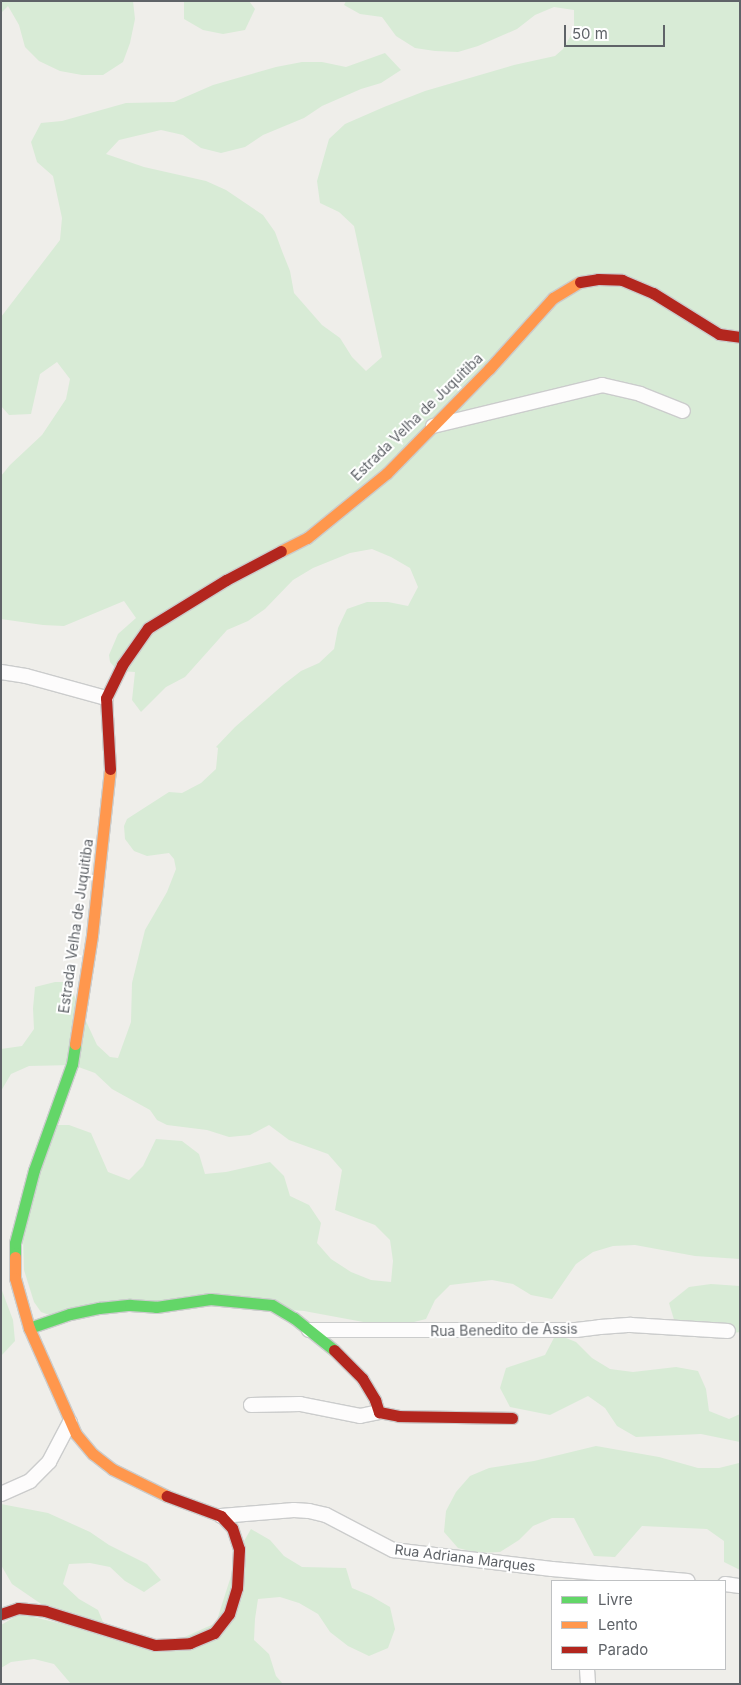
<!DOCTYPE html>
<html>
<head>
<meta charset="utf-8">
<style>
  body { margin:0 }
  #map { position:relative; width:741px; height:1685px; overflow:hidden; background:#efeeea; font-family:Inter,sans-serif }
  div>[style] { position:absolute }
  .green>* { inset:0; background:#d8ebd6 }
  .roads { filter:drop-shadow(1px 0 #cbcccc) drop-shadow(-1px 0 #cbcccc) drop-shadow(0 1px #cbcccc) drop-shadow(0 -1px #cbcccc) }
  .street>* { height:14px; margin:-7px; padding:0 7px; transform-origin:7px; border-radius:7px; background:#fdfcfc }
  .fast>* { height:11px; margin:-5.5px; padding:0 5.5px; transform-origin:5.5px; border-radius:5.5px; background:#63d668 }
  .slow>* { height:11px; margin:-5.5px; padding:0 5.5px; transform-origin:5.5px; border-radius:5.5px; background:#ff974d }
  .jam>* { height:11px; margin:-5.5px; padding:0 5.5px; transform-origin:5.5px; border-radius:5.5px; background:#b3261e }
  span { translate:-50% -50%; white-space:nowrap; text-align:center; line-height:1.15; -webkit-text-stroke:4px #fff; paint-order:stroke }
  .street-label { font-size:14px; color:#5f6368 }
  .frame { position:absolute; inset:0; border:2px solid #5f6368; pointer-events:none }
  .legend { position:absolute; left:551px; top:1580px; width:175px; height:90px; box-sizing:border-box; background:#fff; border:1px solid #bfc1c3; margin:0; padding:6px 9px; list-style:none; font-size:15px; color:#5f6368 }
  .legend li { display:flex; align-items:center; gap:10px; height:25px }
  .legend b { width:25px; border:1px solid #bfc1c3 }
  .scale { position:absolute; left:564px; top:25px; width:101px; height:22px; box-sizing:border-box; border:2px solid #5f6368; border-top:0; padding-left:6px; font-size:15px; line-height:18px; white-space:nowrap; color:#5f6368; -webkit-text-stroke:4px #fff; paint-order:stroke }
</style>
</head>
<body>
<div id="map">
  <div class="green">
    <div style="clip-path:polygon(1px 1px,133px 1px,135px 19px,130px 43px,123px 62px,103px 75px,82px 75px,60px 71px,39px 61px,25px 47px,19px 25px,8px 6px,1px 13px)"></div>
    <div style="clip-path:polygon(184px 1px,249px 1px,255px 9px,245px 30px,223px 34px,203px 30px,184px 19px)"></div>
    <div style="clip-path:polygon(346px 1px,740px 1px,740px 1259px,695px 1256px,635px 1245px,613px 1246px,593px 1252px,576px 1264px,552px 1299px,531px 1295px,513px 1284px,492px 1280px,450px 1285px,435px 1300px,426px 1319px,406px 1324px,385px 1326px,304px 1311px,221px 1304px,52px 1316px,41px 1312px,34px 1302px,24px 1270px,23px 1237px,53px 1125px,69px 1125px,91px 1133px,108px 1172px,129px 1180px,143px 1166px,156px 1139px,182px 1141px,199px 1154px,205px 1174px,226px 1172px,270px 1162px,284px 1176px,290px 1196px,309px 1205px,321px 1223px,317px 1243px,331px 1259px,351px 1272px,371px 1280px,391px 1282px,393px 1261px,390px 1240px,375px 1225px,335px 1210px,342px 1170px,328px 1154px,289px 1140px,269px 1125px,250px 1135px,229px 1137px,207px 1130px,167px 1125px,157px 1120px,150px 1110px,112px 1089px,95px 1073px,73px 1065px,29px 1066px,11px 1074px,1px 1091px,1px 1049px,22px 1046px,34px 1029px,33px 1008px,35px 987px,55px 982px,68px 982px,97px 1045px,110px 1057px,118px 1058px,131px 1022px,132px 983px,145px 930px,167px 892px,176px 869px,174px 859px,169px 853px,147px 856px,134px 851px,125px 839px,124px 826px,127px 819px,169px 792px,182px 793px,201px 783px,216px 769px,218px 748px,216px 747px,235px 727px,283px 685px,301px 671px,319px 663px,334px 649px,338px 628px,347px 609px,367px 602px,388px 602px,408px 606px,418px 587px,410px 568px,391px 557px,372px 549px,350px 553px,313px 568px,293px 580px,265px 609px,248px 621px,227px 630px,185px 677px,166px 687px,141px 712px,132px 700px,135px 672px,118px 671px,110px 662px,109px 655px,118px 634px,136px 618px,124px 601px,64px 626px,43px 625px,1px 619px,1px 476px,10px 465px,42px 435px,66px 399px,70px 379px,57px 362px,40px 374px,31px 414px,9px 415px,1px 406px,1px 317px,60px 240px,62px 218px,53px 176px,37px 162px,31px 142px,41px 123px,62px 121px,126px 103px,174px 102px,213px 85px,276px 67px,302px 62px,322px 62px,346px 67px,385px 53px,401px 70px,381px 83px,361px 89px,322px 106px,304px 118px,263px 135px,245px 147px,221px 153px,201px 148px,183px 135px,161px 130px,119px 140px,106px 154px,144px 167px,206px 181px,226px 190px,263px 215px,275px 232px,282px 251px,290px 271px,294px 293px,322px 325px,340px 338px,352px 357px,366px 371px,382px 357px,354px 226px,339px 212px,320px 203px,317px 181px,329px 139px,345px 124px,384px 107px,425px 91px,514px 65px,555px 56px,563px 49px,574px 30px,574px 10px,554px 7px,535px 15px,517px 29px,478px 46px,458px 52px,435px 51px,415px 48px,396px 36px,382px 17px,360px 14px,344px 5px)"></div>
    <div style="clip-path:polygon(711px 1284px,740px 1286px,740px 1332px,714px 1336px,675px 1323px,669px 1303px,689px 1287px)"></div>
    <div style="clip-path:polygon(1px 1288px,13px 1320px,15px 1341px,1px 1356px)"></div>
    <div style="clip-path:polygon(556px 1334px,576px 1342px,592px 1358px,610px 1369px,633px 1372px,676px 1367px,698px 1371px,706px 1389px,709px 1411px,729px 1419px,740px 1414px,740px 1442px,701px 1434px,636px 1437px,617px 1426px,605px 1408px,588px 1396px,550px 1415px,510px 1407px,500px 1388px,506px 1368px,545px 1355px)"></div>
    <div style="clip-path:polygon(596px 1446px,659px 1457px,698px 1468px,719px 1468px,739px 1463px,740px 1458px,740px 1570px,724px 1562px,724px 1541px,707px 1529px,642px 1526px,615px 1557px,594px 1556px,574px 1518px,552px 1518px,533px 1526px,519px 1540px,500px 1552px,478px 1553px,458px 1548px,444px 1532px,446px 1511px,456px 1492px,470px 1476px,489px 1468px,534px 1461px)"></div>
    <div style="clip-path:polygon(1px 1504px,48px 1513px,90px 1532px,109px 1545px,147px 1564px,161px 1580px,144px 1592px,125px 1581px,110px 1567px,90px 1563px,69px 1564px,63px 1584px,79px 1599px,98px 1610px,106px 1629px,47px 1608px,12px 1584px,1px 1565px)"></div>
    <div style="clip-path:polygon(251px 1529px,270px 1540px,284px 1556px,302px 1567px,346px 1568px,352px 1588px,371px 1596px,390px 1607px,395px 1629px,388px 1648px,369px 1656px,348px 1646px,330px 1632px,318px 1614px,299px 1603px,280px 1597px,258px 1599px,255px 1619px,254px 1640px,269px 1654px,276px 1676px,283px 1684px,71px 1684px,54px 1664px,34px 1659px,11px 1662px,1px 1668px,1px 1625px,20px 1614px,162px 1647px,216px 1623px,240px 1548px)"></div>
  </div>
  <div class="roads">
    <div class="street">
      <div style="left:433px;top:426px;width:174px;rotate:-13.6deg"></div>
      <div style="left:602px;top:385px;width:39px;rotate:13deg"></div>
      <div style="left:640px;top:394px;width:46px;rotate:21.6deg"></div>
      <div style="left:1px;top:672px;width:25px;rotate:9deg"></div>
      <div style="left:26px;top:676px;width:83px;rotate:15.4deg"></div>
      <div style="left:309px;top:1330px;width:267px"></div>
      <div style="left:576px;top:1330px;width:24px;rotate:-7deg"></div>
      <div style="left:600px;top:1327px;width:31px;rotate:-4deg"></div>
      <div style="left:631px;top:1325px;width:97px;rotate:3.5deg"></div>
      <div style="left:251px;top:1405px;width:49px;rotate:-1.2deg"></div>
      <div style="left:300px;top:1404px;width:61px;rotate:11.3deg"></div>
      <div style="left:360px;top:1416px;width:19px;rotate:-12deg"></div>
      <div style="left:1px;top:1494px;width:32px;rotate:-24deg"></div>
      <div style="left:30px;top:1481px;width:27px;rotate:-45deg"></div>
      <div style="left:49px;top:1462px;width:45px;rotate:-62.3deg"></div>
      <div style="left:221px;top:1516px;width:73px;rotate:-4.7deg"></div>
      <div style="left:294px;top:1510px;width:15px;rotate:4deg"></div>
      <div style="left:309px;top:1511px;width:17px;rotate:13deg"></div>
      <div style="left:326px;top:1515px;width:76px;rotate:27.6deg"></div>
      <div style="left:393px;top:1550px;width:160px;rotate:6.8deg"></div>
      <div style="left:552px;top:1569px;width:136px;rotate:5.1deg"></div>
      <div style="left:725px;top:1584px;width:15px;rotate:8deg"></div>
      <div style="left:587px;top:1669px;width:15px;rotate:86deg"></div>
    </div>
    <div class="fast">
      <div style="left:15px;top:1257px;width:14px;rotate:-90deg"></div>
      <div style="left:15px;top:1243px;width:75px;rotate:-75.4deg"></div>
      <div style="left:34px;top:1170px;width:113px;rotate:-70.3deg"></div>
      <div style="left:72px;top:1064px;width:20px;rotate:-81deg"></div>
      <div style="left:29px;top:1328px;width:43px;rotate:-18.9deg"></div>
      <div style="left:70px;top:1314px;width:30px;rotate:-12deg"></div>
      <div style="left:99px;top:1308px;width:31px;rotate:-6deg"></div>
      <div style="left:130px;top:1305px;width:26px;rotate:4deg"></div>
      <div style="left:156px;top:1307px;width:55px;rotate:-8.4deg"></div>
      <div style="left:210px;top:1299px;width:62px;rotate:5.5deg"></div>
      <div style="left:272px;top:1305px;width:26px;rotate:31deg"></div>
      <div style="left:294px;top:1318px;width:51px;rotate:38.7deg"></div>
    </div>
    <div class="slow">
      <div style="left:281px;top:551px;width:29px;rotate:-27deg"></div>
      <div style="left:307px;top:538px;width:103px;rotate:-39.1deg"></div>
      <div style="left:387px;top:473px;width:146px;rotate:-45.6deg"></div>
      <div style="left:489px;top:369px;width:96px;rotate:-48deg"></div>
      <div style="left:553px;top:298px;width:31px;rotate:-31deg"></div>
      <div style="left:75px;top:1044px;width:110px;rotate:-81.1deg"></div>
      <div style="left:92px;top:935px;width:167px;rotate:-83.8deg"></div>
      <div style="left:15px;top:1257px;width:21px;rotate:90deg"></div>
      <div style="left:15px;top:1278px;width:52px;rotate:74.4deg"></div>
      <div style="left:29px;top:1328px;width:116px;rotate:66.1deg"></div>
      <div style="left:76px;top:1434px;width:26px;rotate:50deg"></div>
      <div style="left:93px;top:1454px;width:24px;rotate:38deg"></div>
      <div style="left:112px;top:1469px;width:61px;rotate:26.1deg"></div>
    </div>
    <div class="jam">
      <div style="left:580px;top:282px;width:18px;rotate:-9deg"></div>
      <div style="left:598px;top:279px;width:24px;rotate:2deg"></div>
      <div style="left:622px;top:280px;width:34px;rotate:23deg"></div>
      <div style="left:653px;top:293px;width:78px;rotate:31.8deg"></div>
      <div style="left:719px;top:334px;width:21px;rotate:8deg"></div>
      <div style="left:110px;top:769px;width:71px;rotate:-93.2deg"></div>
      <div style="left:106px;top:698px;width:37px;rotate:-64deg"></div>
      <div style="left:122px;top:665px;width:45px;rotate:-54.9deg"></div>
      <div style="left:148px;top:628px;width:92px;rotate:-31.6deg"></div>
      <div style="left:226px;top:580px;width:62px;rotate:-27.8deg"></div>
      <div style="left:334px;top:1350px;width:40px;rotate:45deg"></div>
      <div style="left:362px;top:1378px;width:26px;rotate:59deg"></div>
      <div style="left:375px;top:1400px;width:13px;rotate:72deg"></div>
      <div style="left:379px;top:1412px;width:20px;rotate:11deg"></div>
      <div style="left:399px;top:1416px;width:113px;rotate:1deg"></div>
      <div style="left:1px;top:1614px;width:18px;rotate:-19deg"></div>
      <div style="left:18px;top:1608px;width:27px;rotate:6deg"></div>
      <div style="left:45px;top:1611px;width:115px;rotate:17.2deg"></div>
      <div style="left:155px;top:1645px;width:35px;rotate:-3deg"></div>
      <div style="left:190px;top:1643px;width:26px;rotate:-23deg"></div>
      <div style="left:214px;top:1633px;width:24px;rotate:-52deg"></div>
      <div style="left:229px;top:1614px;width:27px;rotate:-73deg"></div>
      <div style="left:237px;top:1588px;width:39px;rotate:-87deg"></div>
      <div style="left:239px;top:1549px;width:22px;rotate:-108deg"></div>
      <div style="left:232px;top:1528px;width:16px;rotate:-133deg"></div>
      <div style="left:221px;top:1516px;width:58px;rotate:-159.7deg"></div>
    </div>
  </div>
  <div class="street-label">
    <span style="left:417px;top:417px;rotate:-44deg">Estrada Velha de Juquitiba</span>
    <span style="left:76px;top:926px;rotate:-82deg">Estrada Velha de Juquitiba</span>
    <span style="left:504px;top:1330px;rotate:-1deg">Rua Benedito de Assis</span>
    <span style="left:465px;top:1558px;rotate:7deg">Rua Adriana Marques</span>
  </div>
  <div class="frame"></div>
  <ul class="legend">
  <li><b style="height:6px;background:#63d668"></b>Livre</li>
  <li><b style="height:6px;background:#ff974d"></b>Lento</li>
  <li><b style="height:6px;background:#b3261e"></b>Parado</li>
  </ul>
  <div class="scale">50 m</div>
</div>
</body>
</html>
